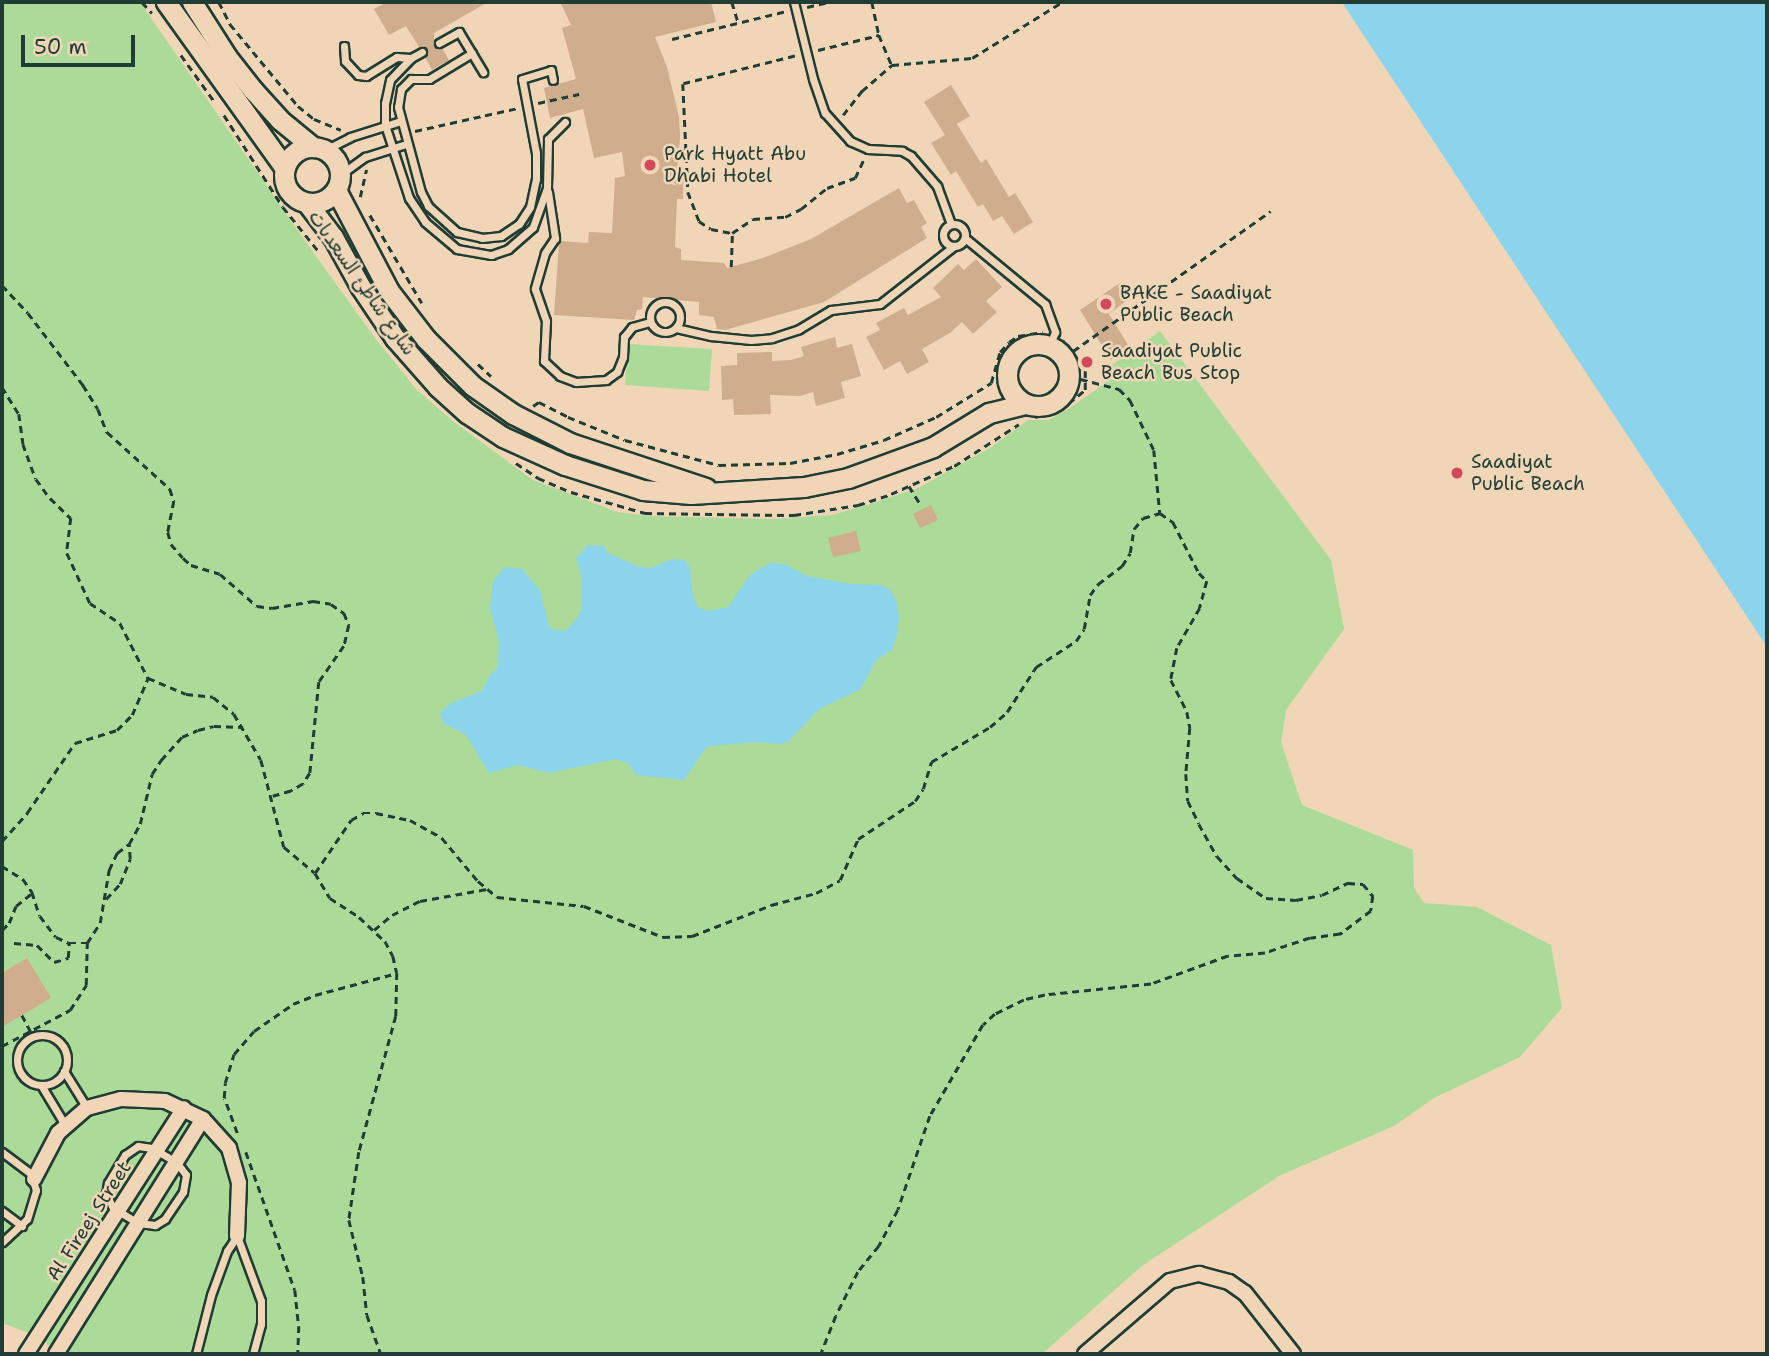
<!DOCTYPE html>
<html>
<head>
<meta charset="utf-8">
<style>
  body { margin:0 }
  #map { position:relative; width:1769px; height:1356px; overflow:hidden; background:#f0d6b7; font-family:"Shantell Sans","Playpen Sans Arabic",sans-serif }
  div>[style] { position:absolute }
  .green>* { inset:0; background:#acda99 }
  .water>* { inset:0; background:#8bd4ec }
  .building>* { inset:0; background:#cfad8d }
  .path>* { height:2.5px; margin-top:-1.25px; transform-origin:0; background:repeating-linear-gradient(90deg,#1f3d34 0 7px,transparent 0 12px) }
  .roads { filter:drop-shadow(2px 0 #1f3d34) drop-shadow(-2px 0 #1f3d34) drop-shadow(0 2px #1f3d34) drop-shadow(0 -2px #1f3d34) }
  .lane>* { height:7px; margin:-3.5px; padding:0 3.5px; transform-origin:3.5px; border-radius:3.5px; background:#f0d6b7 }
  .lane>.ring { margin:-3.5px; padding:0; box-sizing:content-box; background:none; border:7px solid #f0d6b7; border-radius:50% }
  .street>* { height:14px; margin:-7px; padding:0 7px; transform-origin:7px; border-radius:7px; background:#f0d6b7 }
  .secondary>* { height:19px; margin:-9.5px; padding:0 9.5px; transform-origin:9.5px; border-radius:9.5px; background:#f0d6b7 }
  .secondary>.ring { margin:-9.5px; padding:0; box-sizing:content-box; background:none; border:19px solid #f0d6b7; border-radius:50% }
  .dots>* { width:19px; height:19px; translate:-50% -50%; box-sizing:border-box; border:4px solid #f0d6b7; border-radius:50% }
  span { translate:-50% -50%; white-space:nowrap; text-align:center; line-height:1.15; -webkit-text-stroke:5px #f0d6b7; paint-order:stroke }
  .poi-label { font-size:19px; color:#1f3d34 }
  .left { translate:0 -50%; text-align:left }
  .street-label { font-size:19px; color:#1f3d34 }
  .frame { position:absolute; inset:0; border:4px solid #1f3d34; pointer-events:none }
  .scale { position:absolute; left:21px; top:35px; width:114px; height:32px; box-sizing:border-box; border:4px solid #1f3d34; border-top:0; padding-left:9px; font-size:21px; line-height:24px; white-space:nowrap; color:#1f3d34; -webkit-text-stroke:5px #f0d6b7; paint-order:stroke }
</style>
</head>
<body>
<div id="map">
  <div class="green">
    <div style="clip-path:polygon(2px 2px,140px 2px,298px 231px,375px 338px,417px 390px,454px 422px,533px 480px,617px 512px,650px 516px,771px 519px,832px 515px,870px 504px,918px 488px,990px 448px,1028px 420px,1049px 420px,1070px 408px,1115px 376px,1109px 367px,1160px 331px,1331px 560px,1344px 629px,1286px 710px,1281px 742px,1302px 805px,1413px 850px,1414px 888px,1424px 903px,1477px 907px,1551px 945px,1562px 1008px,1520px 1057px,1434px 1098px,1394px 1126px,1281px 1175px,1143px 1265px,1042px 1354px,62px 1354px,29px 1333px,2px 1323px)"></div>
    <div style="clip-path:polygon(628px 344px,712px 349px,709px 391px,625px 385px)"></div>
  </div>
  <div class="water">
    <div style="clip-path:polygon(1342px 2px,1767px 2px,1767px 647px,1347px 10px)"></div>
    <div style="clip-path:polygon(588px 545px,604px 546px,606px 552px,639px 567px,651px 568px,672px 559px,684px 560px,690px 567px,693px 596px,698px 607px,707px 611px,728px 607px,750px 575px,770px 563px,784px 564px,807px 576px,851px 584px,881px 585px,890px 590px,896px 600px,899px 617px,897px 634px,892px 650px,876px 660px,861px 689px,819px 709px,789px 741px,782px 744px,754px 742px,711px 746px,706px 748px,684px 780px,636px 775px,628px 763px,616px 759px,548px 773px,518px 765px,489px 773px,466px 735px,443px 723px,440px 713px,451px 703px,482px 691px,490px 675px,498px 667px,499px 641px,490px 608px,493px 581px,505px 567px,522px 569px,540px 591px,549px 626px,554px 630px,565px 631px,578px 617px,581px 610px,582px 579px,576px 558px)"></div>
  </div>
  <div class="building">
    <div style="clip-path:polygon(387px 2px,488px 2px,434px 33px,434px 46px,442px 48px,449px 60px,432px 70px,425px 57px,427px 49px,419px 47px,406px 26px,389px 35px,374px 9px)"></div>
    <div style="clip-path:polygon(560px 2px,711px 2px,716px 22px,655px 37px,667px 67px,679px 117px,680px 137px,677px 172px,683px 173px,683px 199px,677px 199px,675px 247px,681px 249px,681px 260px,724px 263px,727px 268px,763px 258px,811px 239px,899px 188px,907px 203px,914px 200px,921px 213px,927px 223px,921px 227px,927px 238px,824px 302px,725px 330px,717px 329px,714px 317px,699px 315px,699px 302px,643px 297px,642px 309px,637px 310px,634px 320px,554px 315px,559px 244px,560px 241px,588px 243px,589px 232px,612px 233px,615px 178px,625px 176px,622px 152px,594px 158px,583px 109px,550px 118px,544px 88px,576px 79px,562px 28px,571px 25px)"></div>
    <div style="clip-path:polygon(951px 85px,970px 116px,957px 124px,981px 163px,986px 159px,1009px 197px,1015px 193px,1033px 222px,1014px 234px,1002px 216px,993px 221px,983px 204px,978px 207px,956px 171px,951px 175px,931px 143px,945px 135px,924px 102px)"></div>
    <div style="clip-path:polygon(976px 259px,1002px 287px,986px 301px,997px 312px,973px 334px,962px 322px,950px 333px,922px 349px,929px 362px,907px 374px,900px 361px,884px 370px,866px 337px,880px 330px,876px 323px,904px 308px,908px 315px,941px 297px,933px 288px,958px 264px,964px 270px)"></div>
    <div style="clip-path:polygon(1120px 283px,1130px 298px,1109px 314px,1130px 348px,1111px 360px,1080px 310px)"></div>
    <div style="clip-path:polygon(835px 337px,837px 348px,852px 344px,861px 376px,841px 382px,845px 398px,816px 406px,813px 392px,800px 396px,770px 395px,771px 414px,734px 415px,733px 399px,722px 400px,721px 366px,737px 365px,737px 353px,772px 352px,772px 361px,791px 360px,804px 356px,801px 347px)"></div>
    <div style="clip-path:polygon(931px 505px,938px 520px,920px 528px,913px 514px)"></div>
    <div style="clip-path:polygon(856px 531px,861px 551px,833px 557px,828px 538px)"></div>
    <div style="clip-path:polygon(27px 958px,51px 998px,2px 1027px,2px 973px)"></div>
  </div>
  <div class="path">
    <div style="left:142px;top:2px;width:15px;rotate:48deg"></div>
    <div style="left:219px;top:2px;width:25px;rotate:63deg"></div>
    <div style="left:230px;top:24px;width:107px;rotate:50.3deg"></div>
    <div style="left:298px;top:106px;width:21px;rotate:39deg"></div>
    <div style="left:314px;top:119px;width:29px;rotate:22deg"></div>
    <div style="left:732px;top:2px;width:21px;rotate:73deg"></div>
    <div style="left:872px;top:2px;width:34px;rotate:78deg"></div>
    <div style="left:879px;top:35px;width:33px;rotate:67deg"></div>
    <div style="left:807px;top:7px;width:22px;rotate:-13deg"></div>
    <div style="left:672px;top:39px;width:118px;rotate:-13.7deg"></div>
    <div style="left:818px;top:50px;width:63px;rotate:-13.8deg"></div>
    <div style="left:181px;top:55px;width:57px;rotate:54.3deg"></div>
    <div style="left:795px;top:56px;width:115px;rotate:166deg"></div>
    <div style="left:683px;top:84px;width:108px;rotate:87.3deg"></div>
    <div style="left:688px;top:192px;width:31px;rotate:69deg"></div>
    <div style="left:699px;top:221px;width:14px;rotate:34deg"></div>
    <div style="left:711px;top:229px;width:21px;rotate:11deg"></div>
    <div style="left:732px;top:233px;width:25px;rotate:-34deg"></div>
    <div style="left:753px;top:219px;width:32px;rotate:-4deg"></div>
    <div style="left:785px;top:217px;width:18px;rotate:-27deg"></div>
    <div style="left:801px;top:209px;width:33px;rotate:-39deg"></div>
    <div style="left:827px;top:188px;width:30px;rotate:-20deg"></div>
    <div style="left:855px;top:178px;width:21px;rotate:-65deg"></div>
    <div style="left:538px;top:103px;width:42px;rotate:-12.4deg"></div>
    <div style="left:224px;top:115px;width:109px;rotate:57.3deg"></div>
    <div style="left:283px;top:207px;width:59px;rotate:51.2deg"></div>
    <div style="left:843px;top:115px;width:31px;rotate:-52deg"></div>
    <div style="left:862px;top:91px;width:40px;rotate:-41deg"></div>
    <div style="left:892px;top:65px;width:80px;rotate:-5deg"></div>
    <div style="left:972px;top:58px;width:106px;rotate:-31.9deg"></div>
    <div style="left:415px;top:131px;width:106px;rotate:-12.6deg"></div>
    <div style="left:360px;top:197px;width:28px;rotate:-77deg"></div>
    <div style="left:370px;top:215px;width:102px;rotate:59.4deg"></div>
    <div style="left:731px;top:267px;width:34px;rotate:-88deg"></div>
    <div style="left:2px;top:285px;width:38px;rotate:47deg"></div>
    <div style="left:28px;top:313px;width:91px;rotate:52.6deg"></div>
    <div style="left:83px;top:385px;width:28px;rotate:58deg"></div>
    <div style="left:98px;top:409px;width:25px;rotate:69deg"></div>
    <div style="left:107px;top:432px;width:85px;rotate:42.1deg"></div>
    <div style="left:170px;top:489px;width:13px;rotate:72deg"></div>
    <div style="left:174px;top:501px;width:32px;rotate:101deg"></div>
    <div style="left:168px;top:532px;width:12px;rotate:76deg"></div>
    <div style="left:171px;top:544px;width:18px;rotate:49deg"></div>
    <div style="left:183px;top:558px;width:11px;rotate:41deg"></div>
    <div style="left:191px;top:565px;width:30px;rotate:17deg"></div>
    <div style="left:220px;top:574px;width:49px;rotate:40.9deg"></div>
    <div style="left:257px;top:606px;width:15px;rotate:8deg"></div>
    <div style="left:272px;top:608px;width:42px;rotate:-9.7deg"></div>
    <div style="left:313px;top:601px;width:18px;rotate:9deg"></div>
    <div style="left:331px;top:604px;width:16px;rotate:35deg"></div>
    <div style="left:344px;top:613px;width:13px;rotate:67deg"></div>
    <div style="left:349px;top:625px;width:22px;rotate:103deg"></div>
    <div style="left:344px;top:646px;width:44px;rotate:124.8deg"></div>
    <div style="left:319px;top:682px;width:91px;rotate:95.6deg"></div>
    <div style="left:310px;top:773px;width:13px;rotate:122deg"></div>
    <div style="left:303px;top:784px;width:14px;rotate:150deg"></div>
    <div style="left:291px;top:791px;width:19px;rotate:164deg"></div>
    <div style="left:1073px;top:351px;width:242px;rotate:-35.3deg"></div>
    <div style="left:478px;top:364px;width:18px;rotate:43deg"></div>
    <div style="left:1069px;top:376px;width:52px;rotate:14.6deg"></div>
    <div style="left:1119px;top:389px;width:16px;rotate:45deg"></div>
    <div style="left:1130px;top:400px;width:55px;rotate:64.4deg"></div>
    <div style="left:1154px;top:450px;width:63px;rotate:84.6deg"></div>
    <div style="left:2px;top:387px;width:32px;rotate:58deg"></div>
    <div style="left:19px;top:414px;width:30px;rotate:82deg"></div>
    <div style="left:23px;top:444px;width:37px;rotate:70deg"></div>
    <div style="left:36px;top:479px;width:24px;rotate:54deg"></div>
    <div style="left:50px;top:498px;width:29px;rotate:44deg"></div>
    <div style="left:71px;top:518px;width:35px;rotate:97deg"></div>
    <div style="left:67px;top:553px;width:55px;rotate:65.3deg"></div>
    <div style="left:90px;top:603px;width:36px;rotate:34deg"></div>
    <div style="left:120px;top:623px;width:62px;rotate:63deg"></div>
    <div style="left:148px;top:678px;width:41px;rotate:22.8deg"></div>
    <div style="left:186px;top:694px;width:27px;rotate:6deg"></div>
    <div style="left:213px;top:697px;width:27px;rotate:39deg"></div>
    <div style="left:234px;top:714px;width:53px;rotate:59.6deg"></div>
    <div style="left:261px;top:760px;width:90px;rotate:75.2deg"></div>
    <div style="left:284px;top:847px;width:40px;rotate:40deg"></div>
    <div style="left:315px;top:873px;width:29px;rotate:59deg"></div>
    <div style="left:330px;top:898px;width:35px;rotate:33deg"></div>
    <div style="left:359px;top:917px;width:35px;rotate:43deg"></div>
    <div style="left:385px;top:941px;width:17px;rotate:62deg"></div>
    <div style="left:393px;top:956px;width:17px;rotate:77deg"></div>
    <div style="left:397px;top:973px;width:43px;rotate:91.3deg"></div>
    <div style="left:396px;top:1016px;width:141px;rotate:105.2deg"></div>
    <div style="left:359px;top:1152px;width:69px;rotate:98.4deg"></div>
    <div style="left:349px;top:1220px;width:59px;rotate:76.2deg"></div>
    <div style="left:363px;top:1277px;width:38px;rotate:84deg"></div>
    <div style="left:367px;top:1315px;width:41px;rotate:70.3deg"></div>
    <div style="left:533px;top:406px;width:7px;rotate:-34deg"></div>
    <div style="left:539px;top:402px;width:33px;rotate:27deg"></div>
    <div style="left:568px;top:417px;width:61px;rotate:22deg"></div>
    <div style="left:625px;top:440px;width:97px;rotate:14.9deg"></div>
    <div style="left:719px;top:465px;width:71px;rotate:-1.6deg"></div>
    <div style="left:790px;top:463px;width:48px;rotate:-10.8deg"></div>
    <div style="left:837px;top:454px;width:49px;rotate:-16.6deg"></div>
    <div style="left:884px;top:440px;width:57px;rotate:-23.9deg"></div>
    <div style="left:936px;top:417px;width:65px;rotate:-31.7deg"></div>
    <div style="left:991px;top:383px;width:32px;rotate:-74deg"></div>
    <div style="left:1000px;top:352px;width:13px;rotate:-48deg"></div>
    <div style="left:1009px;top:342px;width:11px;rotate:-34deg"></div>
    <div style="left:1018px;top:336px;width:25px;rotate:-9deg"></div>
    <div style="left:1035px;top:417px;width:25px;rotate:-14deg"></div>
    <div style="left:1059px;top:411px;width:33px;rotate:-39deg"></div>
    <div style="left:1085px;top:390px;width:20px;rotate:-90deg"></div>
    <div style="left:1085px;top:370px;width:36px;rotate:-126deg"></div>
    <div style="left:516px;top:463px;width:27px;rotate:34deg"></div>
    <div style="left:538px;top:478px;width:36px;rotate:23deg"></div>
    <div style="left:571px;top:492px;width:77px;rotate:15.8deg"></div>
    <div style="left:645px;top:513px;width:149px;rotate:0.8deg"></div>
    <div style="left:794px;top:515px;width:65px;rotate:-8.9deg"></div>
    <div style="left:858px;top:505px;width:35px;rotate:-18deg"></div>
    <div style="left:891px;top:494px;width:69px;rotate:-24deg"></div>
    <div style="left:954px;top:466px;width:77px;rotate:-32.9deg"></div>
    <div style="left:909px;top:486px;width:22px;rotate:58deg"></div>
    <div style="left:2px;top:841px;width:38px;rotate:-48deg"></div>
    <div style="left:27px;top:813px;width:85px;rotate:-55.6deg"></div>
    <div style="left:75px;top:743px;width:44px;rotate:-17.2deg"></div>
    <div style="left:117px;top:730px;width:21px;rotate:-45deg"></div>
    <div style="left:132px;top:715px;width:40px;rotate:-66.6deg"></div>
    <div style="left:2px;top:866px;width:25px;rotate:32deg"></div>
    <div style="left:23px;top:879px;width:16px;rotate:55deg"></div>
    <div style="left:32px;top:892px;width:25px;rotate:72deg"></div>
    <div style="left:40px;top:916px;width:26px;rotate:53deg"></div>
    <div style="left:56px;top:937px;width:14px;rotate:25deg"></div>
    <div style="left:69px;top:943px;width:18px"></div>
    <div style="left:87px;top:943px;width:24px;rotate:-57deg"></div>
    <div style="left:100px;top:923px;width:54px;rotate:-80.4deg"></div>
    <div style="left:109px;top:870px;width:19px;rotate:-65deg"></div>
    <div style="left:117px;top:853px;width:15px;rotate:-37deg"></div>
    <div style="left:129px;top:844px;width:23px;rotate:-61deg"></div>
    <div style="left:140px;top:824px;width:51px;rotate:-76.5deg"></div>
    <div style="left:152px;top:774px;width:17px;rotate:-57deg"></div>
    <div style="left:161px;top:760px;width:31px;rotate:-48deg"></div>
    <div style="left:182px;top:737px;width:17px;rotate:-24deg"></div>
    <div style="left:198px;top:730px;width:16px;rotate:-14deg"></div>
    <div style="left:214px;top:726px;width:29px;rotate:2deg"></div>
    <div style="left:315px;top:873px;width:64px;rotate:-55.8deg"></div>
    <div style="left:351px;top:820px;width:14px;rotate:-30deg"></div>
    <div style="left:363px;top:813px;width:13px"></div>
    <div style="left:376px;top:813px;width:35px;rotate:12deg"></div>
    <div style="left:410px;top:820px;width:37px;rotate:29deg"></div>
    <div style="left:442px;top:838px;width:56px;rotate:50.1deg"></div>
    <div style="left:478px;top:881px;width:25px;rotate:40deg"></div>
    <div style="left:497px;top:897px;width:87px;rotate:5.9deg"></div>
    <div style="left:584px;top:906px;width:85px;rotate:21.4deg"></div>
    <div style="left:663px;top:937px;width:29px;rotate:-2deg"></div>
    <div style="left:692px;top:936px;width:85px;rotate:-21.4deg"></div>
    <div style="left:771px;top:905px;width:47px;rotate:-14.9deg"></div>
    <div style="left:816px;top:893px;width:27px;rotate:-28deg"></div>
    <div style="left:840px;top:880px;width:45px;rotate:-66.3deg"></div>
    <div style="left:858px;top:839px;width:69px;rotate:-33.7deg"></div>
    <div style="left:915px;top:801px;width:14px;rotate:-56deg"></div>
    <div style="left:923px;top:789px;width:28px;rotate:-73deg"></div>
    <div style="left:931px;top:762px;width:69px;rotate:-30.7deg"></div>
    <div style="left:990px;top:727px;width:23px;rotate:-41deg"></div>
    <div style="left:1007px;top:712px;width:54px;rotate:-57.2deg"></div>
    <div style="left:1036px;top:667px;width:48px;rotate:-33deg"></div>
    <div style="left:1076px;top:641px;width:14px;rotate:-56deg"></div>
    <div style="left:1084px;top:629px;width:35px;rotate:-80deg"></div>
    <div style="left:1090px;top:595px;width:14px;rotate:-54deg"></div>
    <div style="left:1098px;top:584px;width:30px;rotate:-37deg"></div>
    <div style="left:1122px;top:566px;width:15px;rotate:-58deg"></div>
    <div style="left:1130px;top:553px;width:24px;rotate:-81deg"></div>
    <div style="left:1134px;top:529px;width:14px;rotate:-51deg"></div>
    <div style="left:1143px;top:518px;width:18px;rotate:-16deg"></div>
    <div style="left:1160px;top:513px;width:16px;rotate:35deg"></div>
    <div style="left:1173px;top:522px;width:57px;rotate:63deg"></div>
    <div style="left:1199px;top:573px;width:11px;rotate:45deg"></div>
    <div style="left:1207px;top:581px;width:28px;rotate:105deg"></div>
    <div style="left:1200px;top:608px;width:46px;rotate:119.9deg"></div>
    <div style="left:1177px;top:648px;width:33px;rotate:101deg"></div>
    <div style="left:1171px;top:680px;width:36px;rotate:63deg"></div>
    <div style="left:1187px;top:712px;width:16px;rotate:79deg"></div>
    <div style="left:1190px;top:728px;width:46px;rotate:95deg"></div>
    <div style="left:1186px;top:774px;width:27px;rotate:86deg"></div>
    <div style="left:1188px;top:801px;width:25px;rotate:64deg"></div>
    <div style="left:1199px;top:824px;width:37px;rotate:61deg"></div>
    <div style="left:1217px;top:856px;width:30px;rotate:48deg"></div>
    <div style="left:1237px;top:878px;width:35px;rotate:35deg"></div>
    <div style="left:1266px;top:898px;width:30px;rotate:4deg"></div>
    <div style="left:1296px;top:900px;width:26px;rotate:-11deg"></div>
    <div style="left:1322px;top:895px;width:29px;rotate:-25deg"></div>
    <div style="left:1348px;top:883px;width:15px;rotate:4deg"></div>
    <div style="left:1363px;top:884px;width:16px;rotate:50deg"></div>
    <div style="left:1373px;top:896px;width:15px;rotate:98deg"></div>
    <div style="left:1371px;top:911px;width:39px;rotate:143deg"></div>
    <div style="left:1340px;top:934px;width:30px;rotate:172deg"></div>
    <div style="left:1310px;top:938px;width:47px;rotate:161.6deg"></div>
    <div style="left:1265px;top:953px;width:37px;rotate:175deg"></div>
    <div style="left:1228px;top:956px;width:82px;rotate:160deg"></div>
    <div style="left:1151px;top:984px;width:107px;rotate:174.1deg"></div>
    <div style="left:1045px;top:995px;width:22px;rotate:167deg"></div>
    <div style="left:1024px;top:1000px;width:32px;rotate:154deg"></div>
    <div style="left:995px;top:1014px;width:16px;rotate:137deg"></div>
    <div style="left:983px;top:1025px;width:105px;rotate:120.2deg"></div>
    <div style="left:930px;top:1116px;width:99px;rotate:108.8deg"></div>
    <div style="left:898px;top:1210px;width:41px;rotate:117.8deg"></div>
    <div style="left:879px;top:1246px;width:33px;rotate:129deg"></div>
    <div style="left:858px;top:1272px;width:49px;rotate:116.6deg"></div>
    <div style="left:836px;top:1316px;width:41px;rotate:111.5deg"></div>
    <div style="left:106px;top:899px;width:21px;rotate:-47deg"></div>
    <div style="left:120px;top:884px;width:27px;rotate:-68deg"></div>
    <div style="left:130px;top:859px;width:15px;rotate:-94deg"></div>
    <div style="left:2px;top:930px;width:10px;rotate:-45deg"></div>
    <div style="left:9px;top:923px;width:18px;rotate:-68deg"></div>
    <div style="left:16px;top:906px;width:21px;rotate:-39deg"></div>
    <div style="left:374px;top:930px;width:23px;rotate:-40deg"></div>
    <div style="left:392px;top:915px;width:31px;rotate:-27deg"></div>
    <div style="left:420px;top:901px;width:68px;rotate:-10.2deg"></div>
    <div style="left:14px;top:943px;width:23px;rotate:5deg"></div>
    <div style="left:37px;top:945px;width:24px;rotate:45deg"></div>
    <div style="left:54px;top:962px;width:15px;rotate:-16deg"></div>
    <div style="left:68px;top:958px;width:15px;rotate:-86deg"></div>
    <div style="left:22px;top:1015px;width:19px;rotate:62deg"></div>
    <div style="left:2px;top:1046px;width:77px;rotate:-27.9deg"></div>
    <div style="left:70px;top:1010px;width:30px;rotate:-57deg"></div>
    <div style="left:86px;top:985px;width:42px;rotate:-88.6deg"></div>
    <div style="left:237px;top:1133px;width:37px;rotate:-110deg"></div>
    <div style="left:224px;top:1098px;width:15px;rotate:-86deg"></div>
    <div style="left:225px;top:1083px;width:30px;rotate:-73deg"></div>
    <div style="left:234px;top:1054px;width:30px;rotate:-49deg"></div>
    <div style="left:254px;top:1031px;width:47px;rotate:-34.7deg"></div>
    <div style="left:293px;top:1004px;width:24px;rotate:-22deg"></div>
    <div style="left:315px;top:995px;width:85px;rotate:-15deg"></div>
    <div style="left:246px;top:1152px;width:146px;rotate:70.5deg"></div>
    <div style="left:295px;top:1290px;width:36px;rotate:84deg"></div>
    <div style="left:299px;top:1326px;width:28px;rotate:92deg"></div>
  </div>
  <div class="roads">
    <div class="lane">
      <div style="left:794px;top:2px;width:79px;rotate:76.1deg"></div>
      <div style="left:813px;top:79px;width:36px;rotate:71deg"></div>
      <div style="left:825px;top:113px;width:38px;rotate:48deg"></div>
      <div style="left:850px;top:141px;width:20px;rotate:24deg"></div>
      <div style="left:868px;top:149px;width:34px;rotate:3deg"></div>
      <div style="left:902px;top:151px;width:10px;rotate:29deg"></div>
      <div style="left:911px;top:156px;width:40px;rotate:49deg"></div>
      <div style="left:937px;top:186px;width:40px;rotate:69.8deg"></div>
      <div style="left:439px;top:43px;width:23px;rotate:-29deg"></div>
      <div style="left:459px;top:32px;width:47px;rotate:59deg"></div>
      <div style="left:344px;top:46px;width:15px;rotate:86deg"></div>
      <div style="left:345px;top:61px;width:19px;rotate:47deg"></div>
      <div style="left:358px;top:75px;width:8px;rotate:7deg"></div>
      <div style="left:366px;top:76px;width:36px;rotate:-32deg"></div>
      <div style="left:397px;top:57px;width:13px;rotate:4deg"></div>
      <div style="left:422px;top:52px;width:13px;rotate:151deg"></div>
      <div style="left:411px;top:58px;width:30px;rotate:134deg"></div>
      <div style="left:390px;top:80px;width:24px;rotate:102deg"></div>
      <div style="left:385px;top:103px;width:22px;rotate:90deg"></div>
      <div style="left:385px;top:125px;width:77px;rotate:71.8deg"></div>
      <div style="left:409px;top:198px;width:29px;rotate:56deg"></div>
      <div style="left:425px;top:222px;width:42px;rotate:40.2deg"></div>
      <div style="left:457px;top:249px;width:35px;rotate:10deg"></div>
      <div style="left:491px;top:255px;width:18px;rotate:-19deg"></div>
      <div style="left:508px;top:249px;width:33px;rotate:-41deg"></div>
      <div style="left:533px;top:227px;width:41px;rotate:-70.3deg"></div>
      <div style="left:547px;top:188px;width:49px;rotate:-88.8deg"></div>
      <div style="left:548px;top:139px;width:24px;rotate:-45deg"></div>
      <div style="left:472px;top:53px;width:50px;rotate:148.8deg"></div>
      <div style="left:429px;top:79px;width:18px;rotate:180deg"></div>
      <div style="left:411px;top:79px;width:14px;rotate:135deg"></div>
      <div style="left:401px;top:89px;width:18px;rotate:99deg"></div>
      <div style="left:398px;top:107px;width:88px;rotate:74.9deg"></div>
      <div style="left:421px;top:192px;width:16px;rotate:63deg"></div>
      <div style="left:428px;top:206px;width:39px;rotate:42deg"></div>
      <div style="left:457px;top:232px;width:26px;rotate:13deg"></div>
      <div style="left:482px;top:238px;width:19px;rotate:-6deg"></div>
      <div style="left:501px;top:236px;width:22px;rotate:-34deg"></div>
      <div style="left:519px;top:224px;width:20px;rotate:-57deg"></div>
      <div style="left:530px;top:207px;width:29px;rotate:-78deg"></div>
      <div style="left:536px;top:179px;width:26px;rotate:-90deg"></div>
      <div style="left:536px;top:153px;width:75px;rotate:-100.7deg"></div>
      <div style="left:522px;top:79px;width:30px;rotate:-17deg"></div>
      <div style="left:551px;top:70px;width:10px;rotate:79deg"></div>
      <div style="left:325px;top:150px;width:28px;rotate:-27deg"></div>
      <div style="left:350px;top:137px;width:53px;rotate:-17.4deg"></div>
      <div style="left:340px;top:175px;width:31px;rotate:-36deg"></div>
      <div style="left:365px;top:157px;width:43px;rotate:-17.6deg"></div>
      <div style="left:548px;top:192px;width:47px;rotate:81.3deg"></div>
      <div style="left:555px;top:238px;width:18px;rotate:124deg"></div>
      <div style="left:545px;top:253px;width:37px;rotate:106deg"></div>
      <div style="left:535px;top:289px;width:34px;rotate:71deg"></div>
      <div style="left:546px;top:321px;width:40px;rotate:92.9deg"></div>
      <div style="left:544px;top:361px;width:22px;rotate:43deg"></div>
      <div style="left:560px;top:376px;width:17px;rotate:21deg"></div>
      <div style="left:576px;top:382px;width:30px;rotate:-4deg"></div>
      <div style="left:606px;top:380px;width:14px;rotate:-36deg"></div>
      <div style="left:617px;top:372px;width:16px;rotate:-68deg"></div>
      <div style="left:623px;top:357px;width:20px;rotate:-87deg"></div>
      <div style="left:624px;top:337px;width:13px;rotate:-51deg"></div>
      <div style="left:632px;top:327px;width:19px;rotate:-16deg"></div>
      <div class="ring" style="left:943px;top:224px;width:15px;height:15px"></div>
      <div style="left:965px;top:238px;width:104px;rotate:39.5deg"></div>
      <div style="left:1045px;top:304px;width:30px;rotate:70deg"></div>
      <div style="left:1055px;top:332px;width:15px;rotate:113deg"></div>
      <div class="ring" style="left:650px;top:302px;width:23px;height:23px"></div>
      <div style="left:676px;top:328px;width:36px;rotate:13deg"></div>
      <div style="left:711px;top:336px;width:40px;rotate:5.7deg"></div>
      <div style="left:751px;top:340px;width:21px;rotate:-5deg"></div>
      <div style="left:772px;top:338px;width:28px;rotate:-18deg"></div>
      <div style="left:799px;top:329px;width:37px;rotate:-31deg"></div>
      <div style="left:831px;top:310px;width:49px;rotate:-7deg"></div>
      <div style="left:880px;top:304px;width:94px;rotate:-38.1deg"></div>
      <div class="ring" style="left:17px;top:1035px;width:43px;height:43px"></div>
      <div style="left:64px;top:1071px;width:44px;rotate:58.1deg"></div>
      <div style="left:41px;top:1085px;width:47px;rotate:59deg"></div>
      <div style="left:138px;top:1146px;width:14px;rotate:8deg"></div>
      <div style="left:152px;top:1148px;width:28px;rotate:30deg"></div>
      <div style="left:176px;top:1162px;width:16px;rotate:52deg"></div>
      <div style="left:186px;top:1175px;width:17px;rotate:100deg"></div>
      <div style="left:183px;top:1192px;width:32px;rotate:124deg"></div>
      <div style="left:165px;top:1219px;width:12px;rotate:149deg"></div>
      <div style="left:155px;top:1225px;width:17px;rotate:-173deg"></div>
      <div style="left:138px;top:1223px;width:29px;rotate:-149deg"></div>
      <div style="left:113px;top:1208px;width:16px;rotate:-117deg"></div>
      <div style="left:106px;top:1194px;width:11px;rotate:-80deg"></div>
      <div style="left:108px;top:1183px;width:33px;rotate:-59deg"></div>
      <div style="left:125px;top:1155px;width:16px;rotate:-35deg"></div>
      <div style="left:2px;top:1152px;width:36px;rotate:37deg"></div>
      <div style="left:31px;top:1174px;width:17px;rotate:73deg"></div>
      <div style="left:36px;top:1190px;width:30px;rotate:107deg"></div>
      <div style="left:27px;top:1219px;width:34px;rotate:137deg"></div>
      <div style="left:2px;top:1211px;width:25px;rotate:37deg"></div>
      <div style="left:196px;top:1354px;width:61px;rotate:-75.7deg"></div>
      <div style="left:211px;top:1295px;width:47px;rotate:-70deg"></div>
      <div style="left:227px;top:1251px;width:18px;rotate:-56deg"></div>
      <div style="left:237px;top:1236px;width:69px;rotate:69.7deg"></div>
      <div style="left:261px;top:1301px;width:23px;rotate:90deg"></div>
      <div style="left:261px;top:1324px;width:31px;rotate:105deg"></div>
    </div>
    <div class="street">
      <div style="left:34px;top:1179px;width:52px;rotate:-62.4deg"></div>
      <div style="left:58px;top:1133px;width:38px;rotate:-41deg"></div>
      <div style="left:87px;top:1108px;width:35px;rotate:-15deg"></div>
      <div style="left:121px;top:1099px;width:44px;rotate:2.6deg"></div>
      <div style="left:165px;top:1101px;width:42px;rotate:25.3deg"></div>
      <div style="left:203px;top:1119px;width:39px;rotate:48deg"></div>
      <div style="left:229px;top:1148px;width:36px;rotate:74deg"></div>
      <div style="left:239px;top:1183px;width:53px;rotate:92.2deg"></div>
      <div style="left:26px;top:1354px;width:292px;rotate:-57.3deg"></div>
      <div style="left:56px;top:1354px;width:277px;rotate:-58deg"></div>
      <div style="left:1085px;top:1354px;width:112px;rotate:-40.7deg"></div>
      <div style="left:1170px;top:1281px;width:30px;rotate:-14deg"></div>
      <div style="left:1199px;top:1274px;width:31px;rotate:15deg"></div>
      <div style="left:1229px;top:1282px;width:19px;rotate:35deg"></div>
      <div style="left:1245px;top:1293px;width:78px;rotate:51.8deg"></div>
    </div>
    <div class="secondary">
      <div style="left:166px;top:2px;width:204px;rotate:54.4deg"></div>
      <div style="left:192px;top:2px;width:65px;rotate:57.5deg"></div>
      <div style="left:227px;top:57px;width:42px;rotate:51.8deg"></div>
      <div style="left:253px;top:90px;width:40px;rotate:48deg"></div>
      <div style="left:280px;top:120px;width:43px;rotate:39.3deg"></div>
      <div class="ring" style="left:284px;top:147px;width:37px;height:37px"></div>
      <div style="left:336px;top:190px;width:114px;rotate:62.3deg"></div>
      <div style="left:389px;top:291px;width:61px;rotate:52.4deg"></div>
      <div style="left:426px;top:339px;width:66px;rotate:45deg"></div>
      <div style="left:473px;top:386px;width:49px;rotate:35deg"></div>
      <div style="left:513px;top:414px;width:64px;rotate:27deg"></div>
      <div style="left:570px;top:443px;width:143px;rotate:18.3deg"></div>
      <div style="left:307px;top:203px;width:43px;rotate:52.6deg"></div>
      <div style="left:333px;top:237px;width:56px;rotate:61.1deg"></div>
      <div style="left:360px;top:286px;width:63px;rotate:56.1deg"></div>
      <div style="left:395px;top:338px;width:65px;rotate:48.7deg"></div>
      <div style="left:438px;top:387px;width:39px;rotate:42deg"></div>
      <div style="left:467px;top:413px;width:43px;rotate:33.7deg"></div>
      <div style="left:503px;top:437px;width:68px;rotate:24.3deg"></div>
      <div style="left:565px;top:465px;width:82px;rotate:17.8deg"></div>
      <div style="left:643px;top:490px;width:48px;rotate:4.8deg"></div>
      <div style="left:691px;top:494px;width:113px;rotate:-3.5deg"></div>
      <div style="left:804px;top:487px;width:45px;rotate:-11.6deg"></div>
      <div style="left:848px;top:478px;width:90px;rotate:-20deg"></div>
      <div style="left:933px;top:447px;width:66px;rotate:-31.3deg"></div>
      <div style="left:989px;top:413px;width:36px;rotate:-14deg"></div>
      <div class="ring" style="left:1007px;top:344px;width:43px;height:43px"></div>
    </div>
  </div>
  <div class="dots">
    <div style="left:650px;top:165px;background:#d1495b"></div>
    <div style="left:1106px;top:304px;background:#d1495b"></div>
    <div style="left:1087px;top:362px;background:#d1495b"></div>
    <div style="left:1457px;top:473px;background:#d1495b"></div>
  </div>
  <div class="poi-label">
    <span class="left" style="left:664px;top:165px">Park Hyatt Abu<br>Dhabi Hotel</span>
    <span class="left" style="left:1120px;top:304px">BAKE - Saadiyat<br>Public Beach</span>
    <span class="left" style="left:1101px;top:362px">Saadiyat Public<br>Beach Bus Stop</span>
    <span class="left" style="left:1471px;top:473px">Saadiyat<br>Public Beach</span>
  </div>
  <div class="street-label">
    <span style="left:362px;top:283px;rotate:55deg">شارع شاطئ السعديات</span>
    <span style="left:89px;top:1221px;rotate:-57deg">Al Fireej Street</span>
  </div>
  <div class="frame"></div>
  <div class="scale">50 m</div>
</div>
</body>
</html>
